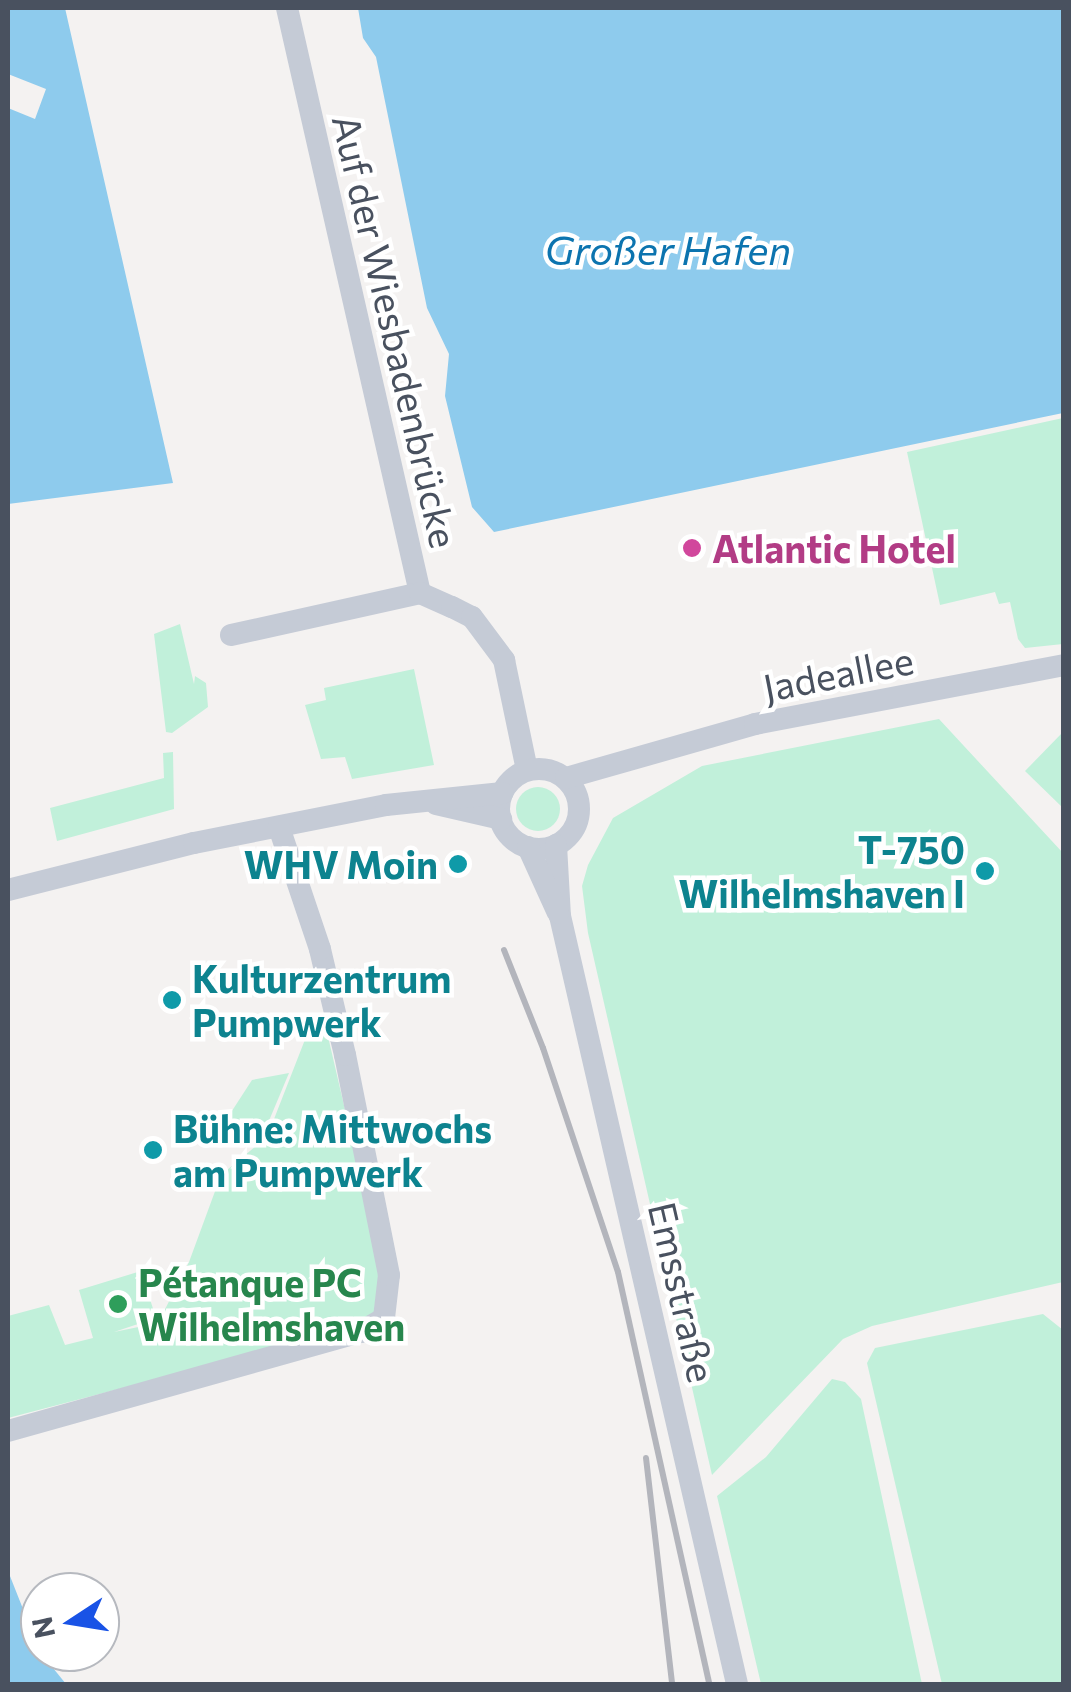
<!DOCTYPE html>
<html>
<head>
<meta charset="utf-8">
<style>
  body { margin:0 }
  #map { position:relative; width:1071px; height:1692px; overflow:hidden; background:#f4f2f1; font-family:Commissioner,sans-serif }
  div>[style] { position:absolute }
  .green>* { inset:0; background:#c1f0da }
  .round { border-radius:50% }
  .water>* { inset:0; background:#8ecbed }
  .minor>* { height:22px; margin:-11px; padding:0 11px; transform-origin:11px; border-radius:11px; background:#c5cbd6 }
  .minor>.ring { margin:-11px; padding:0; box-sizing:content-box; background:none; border:22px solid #c5cbd6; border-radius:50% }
  .rail>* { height:6px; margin:-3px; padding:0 3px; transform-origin:3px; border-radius:3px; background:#b3b5bc }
  .dots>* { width:28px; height:28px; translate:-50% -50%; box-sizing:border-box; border:5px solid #fff; border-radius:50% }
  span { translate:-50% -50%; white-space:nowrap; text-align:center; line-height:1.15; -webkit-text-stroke:9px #fff; paint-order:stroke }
  .street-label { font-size:38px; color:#49515f }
  .hotel-label { font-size:38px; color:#b23c85; font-weight:700 }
  .left { translate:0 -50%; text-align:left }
  .culture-label { font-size:38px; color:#0d838f; font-weight:700 }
  .right { translate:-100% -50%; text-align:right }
  .leisure-label { font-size:38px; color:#27864d; font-weight:700 }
  .water-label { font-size:40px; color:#0c74af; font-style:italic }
  .frame { position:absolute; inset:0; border:10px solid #49515f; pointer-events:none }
  .north { position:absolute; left:20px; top:1572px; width:100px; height:100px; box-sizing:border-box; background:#fff; border:2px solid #b6b9bf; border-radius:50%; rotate:258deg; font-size:28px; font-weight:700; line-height:40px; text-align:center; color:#49515f }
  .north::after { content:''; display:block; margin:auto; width:35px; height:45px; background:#1953e6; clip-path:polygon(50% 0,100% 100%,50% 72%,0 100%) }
</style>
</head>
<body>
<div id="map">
  <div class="green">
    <div style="clip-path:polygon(1063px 418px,1063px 644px,1025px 648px,1018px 639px,1010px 602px,999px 604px,995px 592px,940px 605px,907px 452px)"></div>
    <div style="clip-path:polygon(180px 624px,194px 684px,195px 676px,206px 683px,208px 707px,172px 733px,166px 732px,154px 634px)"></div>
    <div style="clip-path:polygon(414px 669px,434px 765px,352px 779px,345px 757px,321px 759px,305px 705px,326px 700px,324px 688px)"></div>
    <div style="clip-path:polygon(939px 719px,1063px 853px,1063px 1282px,872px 1326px,843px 1339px,712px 1475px,588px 933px,582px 886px,588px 865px,613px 818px,702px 766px)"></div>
    <div style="clip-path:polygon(1063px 732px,1063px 808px,1025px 771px)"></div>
    <div style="clip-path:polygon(173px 752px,174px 809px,57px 841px,50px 808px,164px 778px,163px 753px)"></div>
    <div class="round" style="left:516px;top:787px;width:44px;height:44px"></div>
    <div style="clip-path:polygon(326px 1028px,383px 1273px,379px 1312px,355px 1327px,8px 1418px,8px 1316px,49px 1305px,65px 1345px,93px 1338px,79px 1290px,141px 1271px,156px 1318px,114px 1332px,158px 1323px,189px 1262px,221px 1175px,267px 1137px,306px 1037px)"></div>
    <div style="clip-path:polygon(289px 1073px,263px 1135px,228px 1146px,228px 1117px,252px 1080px)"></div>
    <div style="clip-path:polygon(1043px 1314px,1063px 1330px,1063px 1684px,942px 1684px,867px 1363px,875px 1348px)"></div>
    <div style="clip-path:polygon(832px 1379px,845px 1382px,861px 1399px,922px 1684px,761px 1684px,717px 1496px,766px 1457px)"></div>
  </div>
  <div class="water">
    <div style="clip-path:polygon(8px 8px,65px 8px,173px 483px,8px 504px,8px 108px,35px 119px,46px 89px,8px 74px)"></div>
    <div style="clip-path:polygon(358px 8px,1063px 8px,1063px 413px,494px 532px,472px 507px,445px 396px,449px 354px,427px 308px,376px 57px,363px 38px)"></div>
    <div style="clip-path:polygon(8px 1571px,40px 1652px,66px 1684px,8px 1684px)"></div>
  </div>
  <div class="minor">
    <div style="left:287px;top:8px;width:600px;rotate:77.19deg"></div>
    <div style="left:231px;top:635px;width:194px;rotate:-12.5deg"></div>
    <div style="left:420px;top:593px;width:35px;rotate:24deg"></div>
    <div style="left:452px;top:607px;width:22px;rotate:27deg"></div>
    <div style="left:472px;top:617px;width:54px;rotate:53.3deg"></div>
    <div style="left:504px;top:660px;width:112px;rotate:78.2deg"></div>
    <div class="ring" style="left:499px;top:769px;width:58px;height:58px"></div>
    <div style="left:566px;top:778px;width:197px;rotate:-15.9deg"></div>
    <div style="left:755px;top:724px;width:315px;rotate:-10.8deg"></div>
    <div style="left:436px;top:804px;width:67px;rotate:13deg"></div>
    <div style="left:556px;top:845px;width:71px;rotate:86.8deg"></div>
    <div style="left:560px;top:916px;width:788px;rotate:77.02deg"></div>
    <div style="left:528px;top:847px;width:72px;rotate:65.6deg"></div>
    <div style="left:8px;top:890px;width:192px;rotate:-14.2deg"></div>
    <div style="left:194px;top:843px;width:196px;rotate:-11.2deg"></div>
    <div style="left:386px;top:805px;width:117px;rotate:-5.9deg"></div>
    <div style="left:8px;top:1431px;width:367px;rotate:-15.7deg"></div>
    <div style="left:361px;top:1332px;width:27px;rotate:-31deg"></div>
    <div style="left:384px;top:1318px;width:43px;rotate:-83.4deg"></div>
    <div style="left:389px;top:1275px;width:224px;rotate:-101.3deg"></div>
    <div style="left:345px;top:1055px;width:109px;rotate:-103.3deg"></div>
    <div style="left:320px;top:949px;width:129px;rotate:-108.6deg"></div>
  </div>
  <div class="rail">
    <div style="left:504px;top:950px;width:105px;rotate:68.3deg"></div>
    <div style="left:543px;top:1048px;width:236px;rotate:71.5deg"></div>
    <div style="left:618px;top:1272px;width:422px;rotate:77.5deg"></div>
    <div style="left:646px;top:1458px;width:227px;rotate:83.4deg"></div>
  </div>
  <div class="dots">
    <div style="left:692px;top:548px;background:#d1479c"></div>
    <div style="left:458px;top:864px;background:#0f9aa8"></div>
    <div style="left:985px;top:871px;background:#0f9aa8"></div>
    <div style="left:172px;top:1000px;background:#0f9aa8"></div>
    <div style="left:153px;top:1150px;background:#0f9aa8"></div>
    <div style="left:118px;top:1304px;background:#2e9e5b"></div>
  </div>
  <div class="street-label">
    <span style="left:396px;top:331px;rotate:77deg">Auf der Wiesbadenbrücke</span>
    <span style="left:838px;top:673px;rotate:-11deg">Jadeallee</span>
    <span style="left:683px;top:1292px;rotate:77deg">Emsstraße</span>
  </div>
  <div class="hotel-label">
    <span class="left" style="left:712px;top:548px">Atlantic Hotel</span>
  </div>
  <div class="culture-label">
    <span class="right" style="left:965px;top:871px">T-750<br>Wilhelmshaven I</span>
    <span class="right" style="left:438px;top:864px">WHV Moin</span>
    <span class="left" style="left:192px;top:1000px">Kulturzentrum<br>Pumpwerk</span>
    <span class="left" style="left:173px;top:1150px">Bühne: Mittwochs<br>am Pumpwerk</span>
  </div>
  <div class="leisure-label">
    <span class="left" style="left:138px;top:1304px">Pétanque PC<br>Wilhelmshaven</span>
  </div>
  <div class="water-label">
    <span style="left:668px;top:249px">Großer Hafen</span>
  </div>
  <div class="frame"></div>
  <div class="north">N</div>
</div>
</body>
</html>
